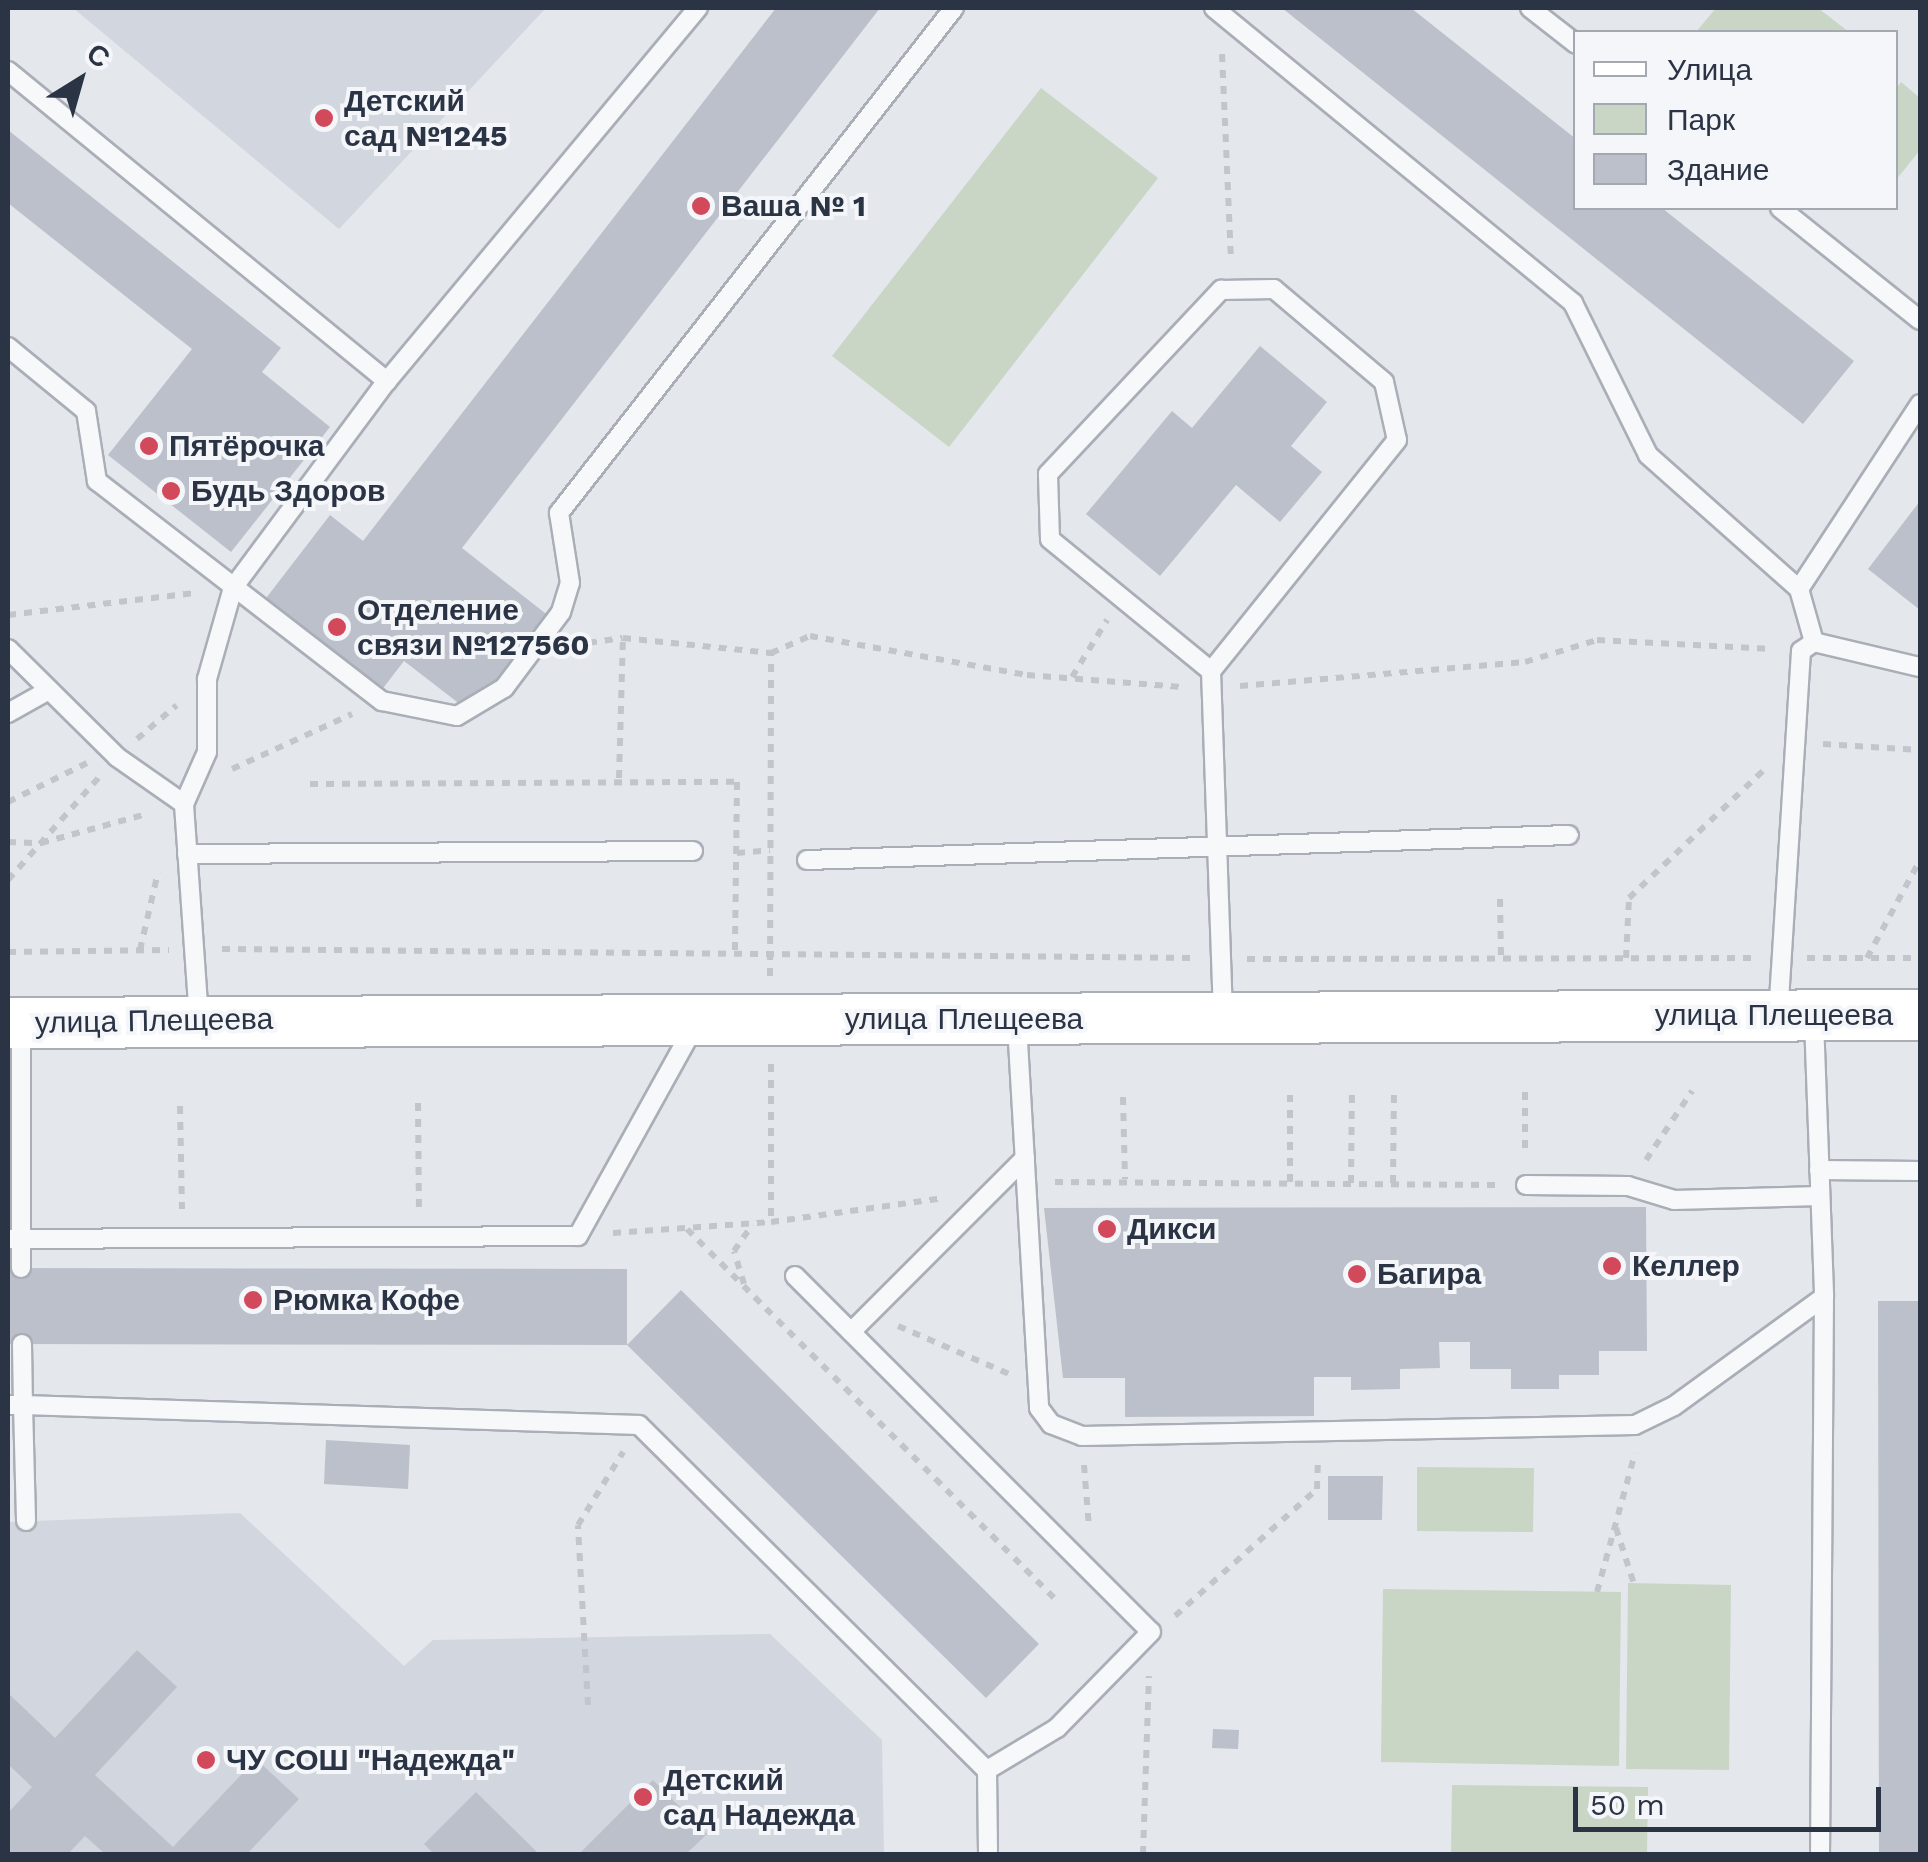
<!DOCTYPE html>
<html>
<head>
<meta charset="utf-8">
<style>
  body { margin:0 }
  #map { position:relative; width:1928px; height:1862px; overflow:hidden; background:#e4e7ec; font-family:"Work Sans",sans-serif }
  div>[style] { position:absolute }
  .built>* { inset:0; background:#d2d6de }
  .green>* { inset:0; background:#c9d6c5 }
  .building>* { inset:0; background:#bbc0ca }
  .path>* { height:6px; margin-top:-3px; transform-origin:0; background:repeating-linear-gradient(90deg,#c2c5cb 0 8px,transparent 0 16px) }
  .roads { filter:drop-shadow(2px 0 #a9aeb7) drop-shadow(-2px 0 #a9aeb7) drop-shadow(0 2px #a9aeb7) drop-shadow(0 -2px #a9aeb7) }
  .service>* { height:18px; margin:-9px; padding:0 9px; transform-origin:9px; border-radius:9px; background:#f7f8fa }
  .secondary>* { height:50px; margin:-25px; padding:0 25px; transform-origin:25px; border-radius:25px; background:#fff }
  .dots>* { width:28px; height:28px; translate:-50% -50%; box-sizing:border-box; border:5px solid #f4f6f9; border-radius:50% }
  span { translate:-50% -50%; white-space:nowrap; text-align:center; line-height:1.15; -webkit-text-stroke:8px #f4f6f9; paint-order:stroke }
  .poi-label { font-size:30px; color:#2b3445; font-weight:700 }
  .left { translate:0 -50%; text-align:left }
  .street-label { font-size:30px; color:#2b3445 }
  .frame { position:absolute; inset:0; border:10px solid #2b3445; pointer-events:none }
  .legend { position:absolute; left:1573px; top:30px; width:325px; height:180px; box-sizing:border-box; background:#f4f6f9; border:2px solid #a4a8b1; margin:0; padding:12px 18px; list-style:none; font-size:30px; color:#2b3445 }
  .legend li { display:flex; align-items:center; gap:20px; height:50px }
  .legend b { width:50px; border:2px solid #a4a8b1 }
  .north { position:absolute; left:30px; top:30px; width:100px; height:100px; -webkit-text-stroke:8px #f4f6f9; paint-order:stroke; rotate:37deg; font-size:28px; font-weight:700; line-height:40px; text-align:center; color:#2b3445 }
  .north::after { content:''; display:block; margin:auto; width:35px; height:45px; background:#2b3445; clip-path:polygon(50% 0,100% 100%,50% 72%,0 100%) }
  .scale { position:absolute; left:1573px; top:1787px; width:308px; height:45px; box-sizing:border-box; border:5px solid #2b3445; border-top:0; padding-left:12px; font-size:30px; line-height:35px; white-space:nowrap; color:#2b3445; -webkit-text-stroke:8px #f4f6f9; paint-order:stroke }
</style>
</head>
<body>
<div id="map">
  <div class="built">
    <div style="clip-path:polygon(73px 8px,546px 8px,339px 229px)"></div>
    <div style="clip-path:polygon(240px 1513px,404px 1666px,433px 1640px,770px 1634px,882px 1740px,884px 1854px,8px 1854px,8px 1522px)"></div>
  </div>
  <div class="green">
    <div style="clip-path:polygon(1716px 8px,1818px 8px,1849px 32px,1696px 32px)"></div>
    <div style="clip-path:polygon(1901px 82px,1920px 98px,1920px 150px,1896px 180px,1896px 89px)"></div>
    <div style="clip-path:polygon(1041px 88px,1158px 178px,949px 447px,832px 356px)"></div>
    <div style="clip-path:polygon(1417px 1467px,1534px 1468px,1533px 1532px,1417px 1531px)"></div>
    <div style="clip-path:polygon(1628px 1583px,1731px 1585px,1729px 1770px,1626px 1769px)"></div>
    <div style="clip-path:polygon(1383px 1589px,1621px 1592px,1619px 1766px,1381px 1762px)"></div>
    <div style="clip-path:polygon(1452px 1785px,1648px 1787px,1647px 1854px,1451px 1854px)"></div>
  </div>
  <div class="building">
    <div style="clip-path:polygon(776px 8px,880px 8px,462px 548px,550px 617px,474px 715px,404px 661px,377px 696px,260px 606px,330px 515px,363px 541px)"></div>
    <div style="clip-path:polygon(1282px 8px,1411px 8px,1576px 139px,1576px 208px,1662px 208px,1854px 361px,1803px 424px)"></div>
    <div style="clip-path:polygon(8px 130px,281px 348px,262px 372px,330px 427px,231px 552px,108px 455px,192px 349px,8px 203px)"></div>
    <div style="clip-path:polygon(1260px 346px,1327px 402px,1291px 446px,1322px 472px,1280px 522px,1236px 485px,1160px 576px,1086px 514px,1172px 411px,1192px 428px)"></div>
    <div style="clip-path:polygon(1920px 501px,1920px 610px,1868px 569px)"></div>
    <div style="clip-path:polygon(1646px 1207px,1647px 1351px,1599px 1351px,1599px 1375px,1559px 1375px,1559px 1389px,1511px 1389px,1511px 1369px,1470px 1369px,1470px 1342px,1439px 1342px,1440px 1368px,1400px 1369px,1400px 1389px,1351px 1390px,1351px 1377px,1314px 1377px,1314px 1416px,1125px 1417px,1125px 1378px,1063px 1378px,1044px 1208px)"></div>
    <div style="clip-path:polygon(8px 1268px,627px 1269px,627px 1345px,8px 1344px)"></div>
    <div style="clip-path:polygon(681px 1290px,1039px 1644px,986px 1698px,627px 1345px)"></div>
    <div style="clip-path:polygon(1878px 1301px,1920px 1301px,1920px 1854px,1879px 1854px)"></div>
    <div style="clip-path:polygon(326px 1440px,410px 1445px,408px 1489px,324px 1484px)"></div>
    <div style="clip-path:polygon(1328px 1476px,1383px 1476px,1382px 1520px,1328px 1520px)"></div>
    <div style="clip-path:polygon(137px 1650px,177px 1687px,95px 1775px,173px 1847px,256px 1759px,299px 1799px,247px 1854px,105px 1854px,85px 1836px,68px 1854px,8px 1854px,8px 1813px,32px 1787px,8px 1764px,8px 1693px,55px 1738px)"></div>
    <div style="clip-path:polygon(1213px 1729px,1239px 1730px,1238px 1749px,1212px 1748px)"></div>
    <div style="clip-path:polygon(653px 1780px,707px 1834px,686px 1854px,579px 1854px)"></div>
    <div style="clip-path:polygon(476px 1792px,539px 1854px,434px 1854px,424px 1844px)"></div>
  </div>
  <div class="path">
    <div style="left:1222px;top:54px;width:208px;rotate:87.5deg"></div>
    <div style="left:8px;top:615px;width:188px;rotate:-6.7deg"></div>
    <div style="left:573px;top:645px;width:50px;rotate:-8deg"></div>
    <div style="left:623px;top:638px;width:149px;rotate:5.8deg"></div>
    <div style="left:771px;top:653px;width:43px;rotate:-23.6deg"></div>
    <div style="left:810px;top:636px;width:220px;rotate:10.2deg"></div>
    <div style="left:1027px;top:675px;width:155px;rotate:4.4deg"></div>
    <div style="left:1072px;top:677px;width:67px;rotate:-58.4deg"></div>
    <div style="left:1240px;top:686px;width:286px;rotate:-4.8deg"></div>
    <div style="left:1525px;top:662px;width:75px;rotate:-17deg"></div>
    <div style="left:1597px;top:640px;width:176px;rotate:2.9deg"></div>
    <div style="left:137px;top:739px;width:52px;rotate:-40.4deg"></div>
    <div style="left:1823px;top:744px;width:97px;rotate:3.5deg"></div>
    <div style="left:232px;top:769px;width:132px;rotate:-24.6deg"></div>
    <div style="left:619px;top:778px;width:140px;rotate:-88.4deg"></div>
    <div style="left:310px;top:784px;width:427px;rotate:-0.3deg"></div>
    <div style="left:737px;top:782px;width:172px;rotate:90.7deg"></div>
    <div style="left:8px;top:802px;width:88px;rotate:-26.3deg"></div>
    <div style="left:8px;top:842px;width:33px;rotate:2deg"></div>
    <div style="left:41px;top:843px;width:110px;rotate:-15.3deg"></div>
    <div style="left:737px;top:853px;width:33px;rotate:-5deg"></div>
    <div style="left:8px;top:880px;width:139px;rotate:-48.5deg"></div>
    <div style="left:1500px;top:899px;width:59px;rotate:89deg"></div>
    <div style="left:222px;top:949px;width:972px;rotate:0.53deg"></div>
    <div style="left:140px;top:950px;width:80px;rotate:-77deg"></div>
    <div style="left:8px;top:952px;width:161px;rotate:-0.7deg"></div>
    <div style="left:1626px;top:958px;width:60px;rotate:-87.1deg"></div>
    <div style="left:1629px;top:898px;width:185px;rotate:-43.5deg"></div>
    <div style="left:1807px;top:958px;width:113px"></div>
    <div style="left:1867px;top:958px;width:111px;rotate:-61.6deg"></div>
    <div style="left:1247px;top:959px;width:507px;rotate:-0.11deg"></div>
    <div style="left:770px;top:976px;width:323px;rotate:-89.8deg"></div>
    <div style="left:771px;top:1064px;width:158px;rotate:90deg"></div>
    <div style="left:1525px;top:1092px;width:64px;rotate:90deg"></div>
    <div style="left:1123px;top:1097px;width:82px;rotate:88.6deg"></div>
    <div style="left:418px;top:1103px;width:109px;rotate:89.5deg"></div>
    <div style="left:180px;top:1106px;width:103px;rotate:88.9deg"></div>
    <div style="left:1646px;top:1160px;width:83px;rotate:-56.3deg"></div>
    <div style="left:1055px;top:1182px;width:442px;rotate:0.4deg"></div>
    <div style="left:1290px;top:1182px;width:87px;rotate:-90deg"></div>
    <div style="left:1351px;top:1183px;width:89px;rotate:-89.4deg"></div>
    <div style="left:1393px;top:1183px;width:89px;rotate:-89.4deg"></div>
    <div style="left:687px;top:1229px;width:525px;rotate:45.15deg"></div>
    <div style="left:613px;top:1233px;width:158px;rotate:-4deg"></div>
    <div style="left:771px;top:1222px;width:175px;rotate:-7.9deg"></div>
    <div style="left:744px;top:1284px;width:34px;rotate:-107deg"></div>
    <div style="left:734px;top:1251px;width:32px;rotate:-55deg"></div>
    <div style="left:898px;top:1326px;width:123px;rotate:23.4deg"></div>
    <div style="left:1084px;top:1465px;width:62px;rotate:85.4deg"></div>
    <div style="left:1616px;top:1528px;width:59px;rotate:72.2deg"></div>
    <div style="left:1597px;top:1592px;width:144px;rotate:-74.7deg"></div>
    <div style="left:1175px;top:1616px;width:191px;rotate:-41.8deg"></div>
    <div style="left:1317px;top:1489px;width:31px;rotate:-88deg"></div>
    <div style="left:588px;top:1705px;width:180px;rotate:-93.2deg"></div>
    <div style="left:578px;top:1525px;width:86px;rotate:-58.3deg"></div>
    <div style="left:1143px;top:1854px;width:178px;rotate:-88.1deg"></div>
  </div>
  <div class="roads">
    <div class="service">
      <div style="left:1214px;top:8px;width:465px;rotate:39.4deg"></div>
      <div style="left:1573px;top:303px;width:169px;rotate:63.7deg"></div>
      <div style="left:1648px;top:455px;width:202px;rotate:41.6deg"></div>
      <div style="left:1799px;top:589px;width:55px;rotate:74.2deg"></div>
      <div style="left:1814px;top:642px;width:16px;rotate:145deg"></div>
      <div style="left:1801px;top:651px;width:365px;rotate:93.6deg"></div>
      <div style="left:1530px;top:8px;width:58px;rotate:38deg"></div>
      <div style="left:8px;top:71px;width:490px;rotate:39.3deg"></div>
      <div style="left:1780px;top:208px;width:179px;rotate:38.7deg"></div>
      <div style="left:8px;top:347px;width:101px;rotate:39.4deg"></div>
      <div style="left:86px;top:411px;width:71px;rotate:81.1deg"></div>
      <div style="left:97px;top:481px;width:360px;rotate:37.7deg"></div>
      <div style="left:382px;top:701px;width:76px;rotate:11.3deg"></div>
      <div style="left:457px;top:716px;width:55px;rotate:-30.8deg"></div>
      <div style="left:504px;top:688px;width:95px;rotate:-53.1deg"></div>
      <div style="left:561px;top:612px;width:30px;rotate:-73deg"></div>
      <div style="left:570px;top:583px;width:71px;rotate:-98.9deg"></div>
      <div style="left:559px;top:513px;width:641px;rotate:-51.97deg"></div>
      <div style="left:1799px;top:589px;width:221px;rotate:-56.8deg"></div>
      <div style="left:1814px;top:642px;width:109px;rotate:13.3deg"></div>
      <div style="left:8px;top:649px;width:153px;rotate:44.7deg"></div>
      <div style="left:117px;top:757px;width:82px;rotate:35deg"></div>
      <div style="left:1211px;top:671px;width:208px;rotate:-140.7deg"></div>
      <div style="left:1050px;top:539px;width:65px;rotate:-91.8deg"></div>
      <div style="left:1048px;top:474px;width:253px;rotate:-46.8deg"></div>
      <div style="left:1221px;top:290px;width:53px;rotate:-1.1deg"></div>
      <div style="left:1274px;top:289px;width:144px;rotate:40.2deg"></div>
      <div style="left:1384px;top:382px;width:59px;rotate:77.4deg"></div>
      <div style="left:1397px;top:440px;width:297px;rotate:128.8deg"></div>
      <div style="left:1211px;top:671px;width:345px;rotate:88deg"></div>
      <div style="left:8px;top:713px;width:47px;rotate:-29.3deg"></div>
      <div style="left:187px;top:854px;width:506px;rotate:-0.34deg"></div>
      <div style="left:807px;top:860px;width:762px;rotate:-1.88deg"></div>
      <div style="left:199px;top:1019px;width:216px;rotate:-94deg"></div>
      <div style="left:184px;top:804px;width:57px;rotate:-66.1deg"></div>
      <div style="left:207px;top:752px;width:73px;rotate:-90deg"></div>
      <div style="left:207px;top:679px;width:95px;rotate:-74.1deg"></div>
      <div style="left:233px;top:588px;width:258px;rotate:-53.4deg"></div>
      <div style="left:387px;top:381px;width:486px;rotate:-50.2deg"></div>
      <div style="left:1814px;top:1020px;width:277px;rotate:87.9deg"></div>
      <div style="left:1824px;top:1297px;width:557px;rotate:90.41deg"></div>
      <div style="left:1017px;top:1024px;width:385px;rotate:86.7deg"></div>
      <div style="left:1039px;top:1408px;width:20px;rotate:53deg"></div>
      <div style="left:1051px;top:1424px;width:33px;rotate:21deg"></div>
      <div style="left:1082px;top:1436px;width:553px;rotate:-1.14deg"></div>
      <div style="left:1635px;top:1425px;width:43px;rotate:-26deg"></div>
      <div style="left:1674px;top:1406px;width:185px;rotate:-36deg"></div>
      <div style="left:1819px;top:1170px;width:101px;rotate:0.6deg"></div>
      <div style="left:1526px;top:1185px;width:102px;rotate:0.6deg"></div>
      <div style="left:1628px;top:1186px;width:48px;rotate:16.9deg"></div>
      <div style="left:1674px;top:1200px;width:146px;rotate:-1.6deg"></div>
      <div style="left:8px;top:1239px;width:570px;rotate:-0.3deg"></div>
      <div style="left:578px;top:1236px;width:239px;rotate:-61deg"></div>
      <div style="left:21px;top:1268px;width:244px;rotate:-90deg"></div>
      <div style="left:795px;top:1276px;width:503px;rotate:45deg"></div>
      <div style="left:1151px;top:1632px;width:134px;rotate:134.4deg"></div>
      <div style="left:1057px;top:1728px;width:82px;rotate:149deg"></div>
      <div style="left:851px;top:1332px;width:246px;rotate:-45deg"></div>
      <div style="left:22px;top:1344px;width:61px;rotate:89.1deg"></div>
      <div style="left:23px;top:1405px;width:616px;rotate:1.86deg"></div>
      <div style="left:639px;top:1425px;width:490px;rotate:44.8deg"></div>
      <div style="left:987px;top:1770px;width:84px;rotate:89.3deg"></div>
      <div style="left:8px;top:1405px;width:15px"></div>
      <div style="left:23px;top:1405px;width:116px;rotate:88.5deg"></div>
    </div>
    <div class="secondary">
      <div style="left:8px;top:1023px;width:1912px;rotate:-0.24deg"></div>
    </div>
  </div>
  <div class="dots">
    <div style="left:324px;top:118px;background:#d1495b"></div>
    <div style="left:701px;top:206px;background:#d1495b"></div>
    <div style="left:149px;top:446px;background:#d1495b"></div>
    <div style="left:171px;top:491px;background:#d1495b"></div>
    <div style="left:337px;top:627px;background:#d1495b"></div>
    <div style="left:1107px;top:1229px;background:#d1495b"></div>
    <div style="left:1612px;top:1266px;background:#d1495b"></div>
    <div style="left:1357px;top:1274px;background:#d1495b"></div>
    <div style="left:253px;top:1300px;background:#d1495b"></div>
    <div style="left:206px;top:1760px;background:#d1495b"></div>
    <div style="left:643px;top:1797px;background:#d1495b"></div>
  </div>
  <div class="poi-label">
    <span class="left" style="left:344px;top:118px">Детский<br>сад №1245</span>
    <span class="left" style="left:721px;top:206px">Ваша № 1</span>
    <span class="left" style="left:169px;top:446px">Пятёрочка</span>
    <span class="left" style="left:191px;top:491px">Будь Здоров</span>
    <span class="left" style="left:357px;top:627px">Отделение<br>связи №127560</span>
    <span class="left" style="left:1127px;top:1229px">Дикси</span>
    <span class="left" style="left:1632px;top:1266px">Келлер</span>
    <span class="left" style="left:1377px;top:1274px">Багира</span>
    <span class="left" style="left:273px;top:1300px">Рюмка Кофе</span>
    <span class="left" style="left:226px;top:1760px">ЧУ СОШ "Надежда"</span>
    <span class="left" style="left:663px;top:1797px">Детский<br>сад Надежда</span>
  </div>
  <div class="street-label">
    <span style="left:1774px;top:1015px">улица Плещеева</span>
    <span style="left:964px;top:1019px">улица Плещеева</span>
    <span style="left:154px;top:1021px;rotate:-1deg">улица Плещеева</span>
  </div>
  <div class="frame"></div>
  <ul class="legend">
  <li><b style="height:12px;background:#fff"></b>Улица</li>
  <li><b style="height:28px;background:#c9d6c5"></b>Парк</li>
  <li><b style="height:28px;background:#bbc0ca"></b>Здание</li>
  </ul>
  <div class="north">С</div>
  <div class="scale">50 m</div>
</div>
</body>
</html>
